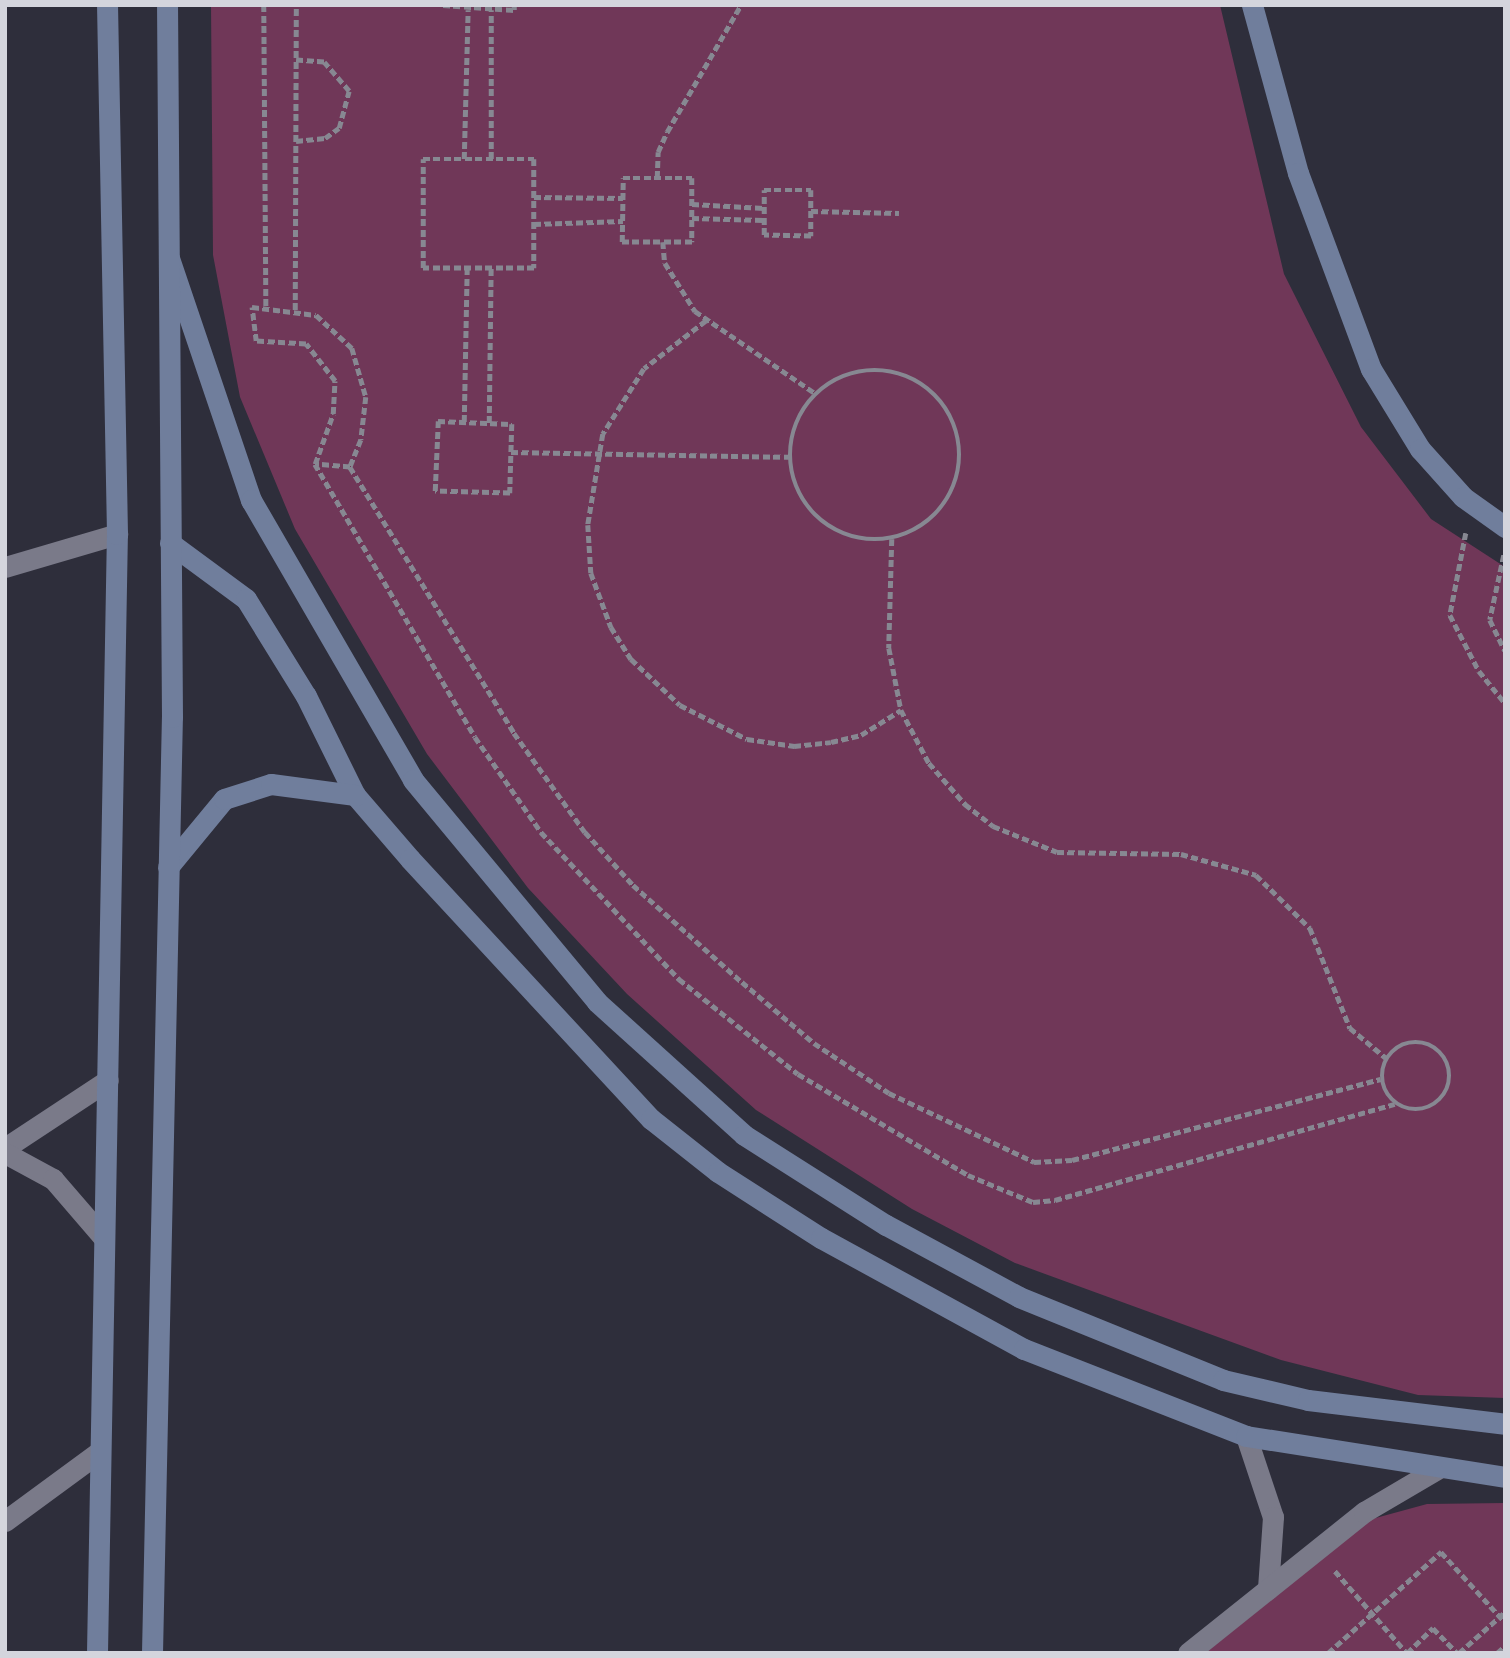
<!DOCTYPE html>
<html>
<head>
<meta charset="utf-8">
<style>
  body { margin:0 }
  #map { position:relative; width:1510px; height:1658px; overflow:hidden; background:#2e2e3b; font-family:Arial,sans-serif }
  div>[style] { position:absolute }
  .green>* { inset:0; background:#703758 }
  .path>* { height:4.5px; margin-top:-2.25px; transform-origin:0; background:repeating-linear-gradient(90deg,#878892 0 7px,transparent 0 10.5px) }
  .path>.ring { margin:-2.25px; padding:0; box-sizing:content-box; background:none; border:4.5px solid #878892; border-radius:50% }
  .street>* { height:21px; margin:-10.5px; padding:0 10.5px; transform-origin:10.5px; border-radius:10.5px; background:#7a7a89 }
  .secondary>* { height:21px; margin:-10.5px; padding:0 10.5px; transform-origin:10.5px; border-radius:10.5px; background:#707e9c }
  span { translate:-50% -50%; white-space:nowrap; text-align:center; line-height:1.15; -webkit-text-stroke:5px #17171d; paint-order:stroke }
  .frame { position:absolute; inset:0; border:7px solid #d4d5dd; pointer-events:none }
</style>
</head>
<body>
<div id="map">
  <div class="green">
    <div style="clip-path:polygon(211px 5px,1220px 5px,1284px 274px,1361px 427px,1431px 519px,1505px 567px,1505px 1398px,1418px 1395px,1281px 1360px,1015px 1263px,912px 1209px,756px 1110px,627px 994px,528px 888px,427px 754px,295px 529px,240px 397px,213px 255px)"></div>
    <div style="clip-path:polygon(1505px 1503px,1505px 1653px,1205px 1653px,1372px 1519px,1427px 1504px)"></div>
  </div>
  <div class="path">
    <div style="left:264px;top:5px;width:303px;rotate:89.6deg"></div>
    <div style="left:443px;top:5px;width:71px;rotate:4deg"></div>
    <div style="left:514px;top:10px;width:5px;rotate:-90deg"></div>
    <div style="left:296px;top:141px;width:29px;rotate:-6deg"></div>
    <div style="left:325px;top:138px;width:17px;rotate:-36deg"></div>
    <div style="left:339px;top:128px;width:38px;rotate:-75deg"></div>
    <div style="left:349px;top:91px;width:38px;rotate:-131deg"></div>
    <div style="left:324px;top:62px;width:28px;rotate:-176deg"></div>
    <div style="left:423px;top:159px;width:111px"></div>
    <div style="left:534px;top:159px;width:109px;rotate:90deg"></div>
    <div style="left:534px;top:268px;width:111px;rotate:180deg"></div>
    <div style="left:423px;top:268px;width:109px;rotate:-90deg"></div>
    <div style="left:464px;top:159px;width:149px;rotate:-88.5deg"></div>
    <div style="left:491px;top:159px;width:149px;rotate:-90deg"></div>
    <div style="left:623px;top:178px;width:69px"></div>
    <div style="left:692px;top:178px;width:64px;rotate:90deg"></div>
    <div style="left:692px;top:242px;width:70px;rotate:180deg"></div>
    <div style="left:622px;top:242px;width:64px;rotate:-89.1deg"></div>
    <div style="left:657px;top:178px;width:26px;rotate:-88deg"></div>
    <div style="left:658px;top:152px;width:22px;rotate:-66deg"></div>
    <div style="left:667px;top:132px;width:147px;rotate:-59.8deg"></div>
    <div style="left:764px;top:190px;width:47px"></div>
    <div style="left:811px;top:190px;width:46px;rotate:90deg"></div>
    <div style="left:811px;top:236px;width:47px;rotate:-178.8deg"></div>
    <div style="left:764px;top:235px;width:45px;rotate:-90deg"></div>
    <div style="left:534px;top:197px;width:89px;rotate:0.6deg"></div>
    <div style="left:692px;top:204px;width:72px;rotate:3.2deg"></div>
    <div style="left:811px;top:211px;width:88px;rotate:1.3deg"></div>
    <div style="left:692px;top:218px;width:72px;rotate:1.6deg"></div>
    <div style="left:534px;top:224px;width:89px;rotate:-1.9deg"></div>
    <div style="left:663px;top:242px;width:21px;rotate:85deg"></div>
    <div style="left:665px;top:263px;width:57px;rotate:58deg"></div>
    <div style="left:695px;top:311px;width:147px;rotate:34.4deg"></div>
    <div style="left:295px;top:310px;width:305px;rotate:-89.8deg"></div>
    <div style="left:706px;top:321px;width:78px;rotate:142.3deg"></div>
    <div style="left:644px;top:369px;width:77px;rotate:122.2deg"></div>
    <div style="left:603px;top:434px;width:92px;rotate:99.4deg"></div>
    <div style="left:588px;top:525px;width:48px;rotate:86.4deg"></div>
    <div style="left:591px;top:573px;width:58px;rotate:69.7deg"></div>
    <div style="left:611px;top:627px;width:38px;rotate:58deg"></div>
    <div style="left:631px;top:659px;width:67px;rotate:43.2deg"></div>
    <div style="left:680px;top:705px;width:75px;rotate:26.9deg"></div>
    <div style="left:747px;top:739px;width:48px;rotate:8.5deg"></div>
    <div style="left:794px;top:746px;width:37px;rotate:-6deg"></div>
    <div style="left:831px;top:742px;width:31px;rotate:-13deg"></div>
    <div style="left:861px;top:735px;width:47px;rotate:-32deg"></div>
    <div class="ring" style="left:790px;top:370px;width:165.5px;height:165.5px"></div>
    <div style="left:438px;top:421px;width:74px;rotate:2.3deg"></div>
    <div style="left:512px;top:424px;width:69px;rotate:91.7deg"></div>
    <div style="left:510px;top:493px;width:75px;rotate:-178.5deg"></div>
    <div style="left:435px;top:491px;width:70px;rotate:-87.5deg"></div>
    <div style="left:464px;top:422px;width:154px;rotate:-88.9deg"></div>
    <div style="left:489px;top:423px;width:155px;rotate:-89.3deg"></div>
    <div style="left:511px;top:452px;width:278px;rotate:1deg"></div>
    <div style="left:315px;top:464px;width:53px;rotate:-70.2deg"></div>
    <div style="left:333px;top:414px;width:33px;rotate:-87deg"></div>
    <div style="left:335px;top:381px;width:47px;rotate:-128.1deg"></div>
    <div style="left:306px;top:344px;width:50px;rotate:-176.6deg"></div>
    <div style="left:256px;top:341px;width:34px;rotate:-97deg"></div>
    <div style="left:252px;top:307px;width:64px;rotate:7.1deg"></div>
    <div style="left:316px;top:315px;width:49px;rotate:42.5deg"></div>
    <div style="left:352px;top:348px;width:51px;rotate:74.1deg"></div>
    <div style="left:366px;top:397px;width:43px;rotate:96.6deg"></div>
    <div style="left:361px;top:440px;width:29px;rotate:112deg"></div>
    <div style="left:350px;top:467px;width:35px;rotate:-175deg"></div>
    <div style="left:315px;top:464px;width:316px;rotate:59.6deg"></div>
    <div style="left:475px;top:737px;width:116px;rotate:55.2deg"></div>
    <div style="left:541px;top:832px;width:202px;rotate:46.8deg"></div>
    <div style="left:679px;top:979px;width:152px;rotate:38.6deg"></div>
    <div style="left:798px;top:1074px;width:198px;rotate:30.7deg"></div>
    <div style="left:968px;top:1175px;width:70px;rotate:22.6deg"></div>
    <div style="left:1033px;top:1202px;width:22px;rotate:-5deg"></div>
    <div style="left:1055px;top:1200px;width:353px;rotate:-15.8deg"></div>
    <div style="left:350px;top:467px;width:312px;rotate:58.3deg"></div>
    <div style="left:514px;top:733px;width:122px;rotate:54.4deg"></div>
    <div style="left:585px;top:832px;width:72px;rotate:47.8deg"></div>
    <div style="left:633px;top:885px;width:146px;rotate:41.7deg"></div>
    <div style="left:742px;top:982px;width:94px;rotate:40.3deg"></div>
    <div style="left:814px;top:1043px;width:90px;rotate:33.7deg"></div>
    <div style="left:889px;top:1093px;width:161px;rotate:25.4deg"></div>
    <div style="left:1034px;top:1162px;width:38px;rotate:-3deg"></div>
    <div style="left:1072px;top:1160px;width:319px;rotate:-14.7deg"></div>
    <div style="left:1466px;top:533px;width:84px;rotate:101deg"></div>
    <div style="left:1450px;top:615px;width:63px;rotate:62.6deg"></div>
    <div style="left:1479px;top:671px;width:41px;rotate:50.9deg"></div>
    <div style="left:892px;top:539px;width:109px;rotate:91.6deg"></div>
    <div style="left:889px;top:648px;width:63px;rotate:79deg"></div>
    <div style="left:901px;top:710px;width:60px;rotate:62.2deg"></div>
    <div style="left:929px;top:763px;width:55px;rotate:48.7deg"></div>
    <div style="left:965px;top:804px;width:36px;rotate:38deg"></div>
    <div style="left:993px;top:826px;width:69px;rotate:22.1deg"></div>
    <div style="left:1057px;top:852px;width:124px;rotate:0.9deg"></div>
    <div style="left:1181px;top:854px;width:78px;rotate:15.6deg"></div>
    <div style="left:1256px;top:875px;width:76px;rotate:44.5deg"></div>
    <div style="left:1310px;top:928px;width:108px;rotate:68.2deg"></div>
    <div style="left:1350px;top:1028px;width:47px;rotate:39.8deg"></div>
    <div style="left:1504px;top:555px;width:66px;rotate:102.2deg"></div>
    <div style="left:1490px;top:620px;width:34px;rotate:64deg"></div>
    <div class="ring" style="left:1382px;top:1042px;width:63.5px;height:63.5px"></div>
    <div style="left:1335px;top:1571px;width:109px;rotate:48.7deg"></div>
    <div style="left:1328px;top:1653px;width:152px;rotate:-41.8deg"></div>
    <div style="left:1441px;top:1552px;width:95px;rotate:47.6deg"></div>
    <div style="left:1407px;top:1653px;width:36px;rotate:-44deg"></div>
    <div style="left:1433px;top:1628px;width:35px;rotate:46deg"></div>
    <div style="left:1459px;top:1653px;width:62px;rotate:-41.7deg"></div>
    <div style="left:1497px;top:1653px;width:11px;rotate:-41deg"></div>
  </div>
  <div class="street">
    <div style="left:5px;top:567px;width:117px;rotate:-16.4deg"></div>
    <div style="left:5px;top:1148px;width:123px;rotate:-33.4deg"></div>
    <div style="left:5px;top:1153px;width:55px;rotate:28.4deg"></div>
    <div style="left:53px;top:1179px;width:78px;rotate:49.2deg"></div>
    <div style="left:1246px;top:1436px;width:85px;rotate:71.6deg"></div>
    <div style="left:1273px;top:1517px;width:72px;rotate:94deg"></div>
    <div style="left:5px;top:1521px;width:117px;rotate:-36.3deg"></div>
    <div style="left:1188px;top:1653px;width:226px;rotate:-38.7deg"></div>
    <div style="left:1364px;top:1512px;width:85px;rotate:-30.5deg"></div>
  </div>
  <div class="secondary">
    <div style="left:1252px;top:5px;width:174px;rotate:74.7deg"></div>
    <div style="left:1298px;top:173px;width:209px;rotate:69.6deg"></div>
    <div style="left:1371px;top:369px;width:94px;rotate:58.5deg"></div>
    <div style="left:1420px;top:449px;width:64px;rotate:48.1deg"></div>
    <div style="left:1463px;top:497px;width:52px;rotate:35.5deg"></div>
    <div style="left:169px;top:258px;width:256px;rotate:71.3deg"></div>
    <div style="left:251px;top:500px;width:323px;rotate:59.9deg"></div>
    <div style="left:413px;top:780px;width:288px;rotate:50.3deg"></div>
    <div style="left:597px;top:1002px;width:198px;rotate:42.1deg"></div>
    <div style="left:744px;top:1135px;width:168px;rotate:32.4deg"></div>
    <div style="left:886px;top:1225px;width:151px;rotate:28.4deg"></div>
    <div style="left:1019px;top:1297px;width:220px;rotate:22.1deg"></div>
    <div style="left:1223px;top:1380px;width:87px;rotate:13.2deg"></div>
    <div style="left:1308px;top:1400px;width:198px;rotate:6.9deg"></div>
    <div style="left:170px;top:543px;width:94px;rotate:36.4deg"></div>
    <div style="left:246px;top:599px;width:114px;rotate:58.3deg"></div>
    <div style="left:306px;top:696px;width:110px;rotate:63.7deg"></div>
    <div style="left:355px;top:795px;width:84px;rotate:49.3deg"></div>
    <div style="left:410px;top:859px;width:355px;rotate:47.2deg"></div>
    <div style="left:651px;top:1119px;width:85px;rotate:38.3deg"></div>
    <div style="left:718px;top:1172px;width:122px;rotate:32.7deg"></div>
    <div style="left:821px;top:1238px;width:231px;rotate:28.7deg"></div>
    <div style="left:1024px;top:1349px;width:238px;rotate:21.4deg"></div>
    <div style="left:1246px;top:1436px;width:262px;rotate:9deg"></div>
    <div style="left:168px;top:867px;width:88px;rotate:-50.5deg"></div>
    <div style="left:224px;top:799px;width:49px;rotate:-17.7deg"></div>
    <div style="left:271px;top:784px;width:85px;rotate:7.5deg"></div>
    <div style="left:97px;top:1653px;width:1119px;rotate:-88.98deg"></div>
    <div style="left:117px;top:534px;width:529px;rotate:-91.08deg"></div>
    <div style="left:152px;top:1653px;width:936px;rotate:-88.78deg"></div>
    <div style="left:172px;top:717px;width:712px;rotate:-90.4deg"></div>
  </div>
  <div class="frame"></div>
</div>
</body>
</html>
